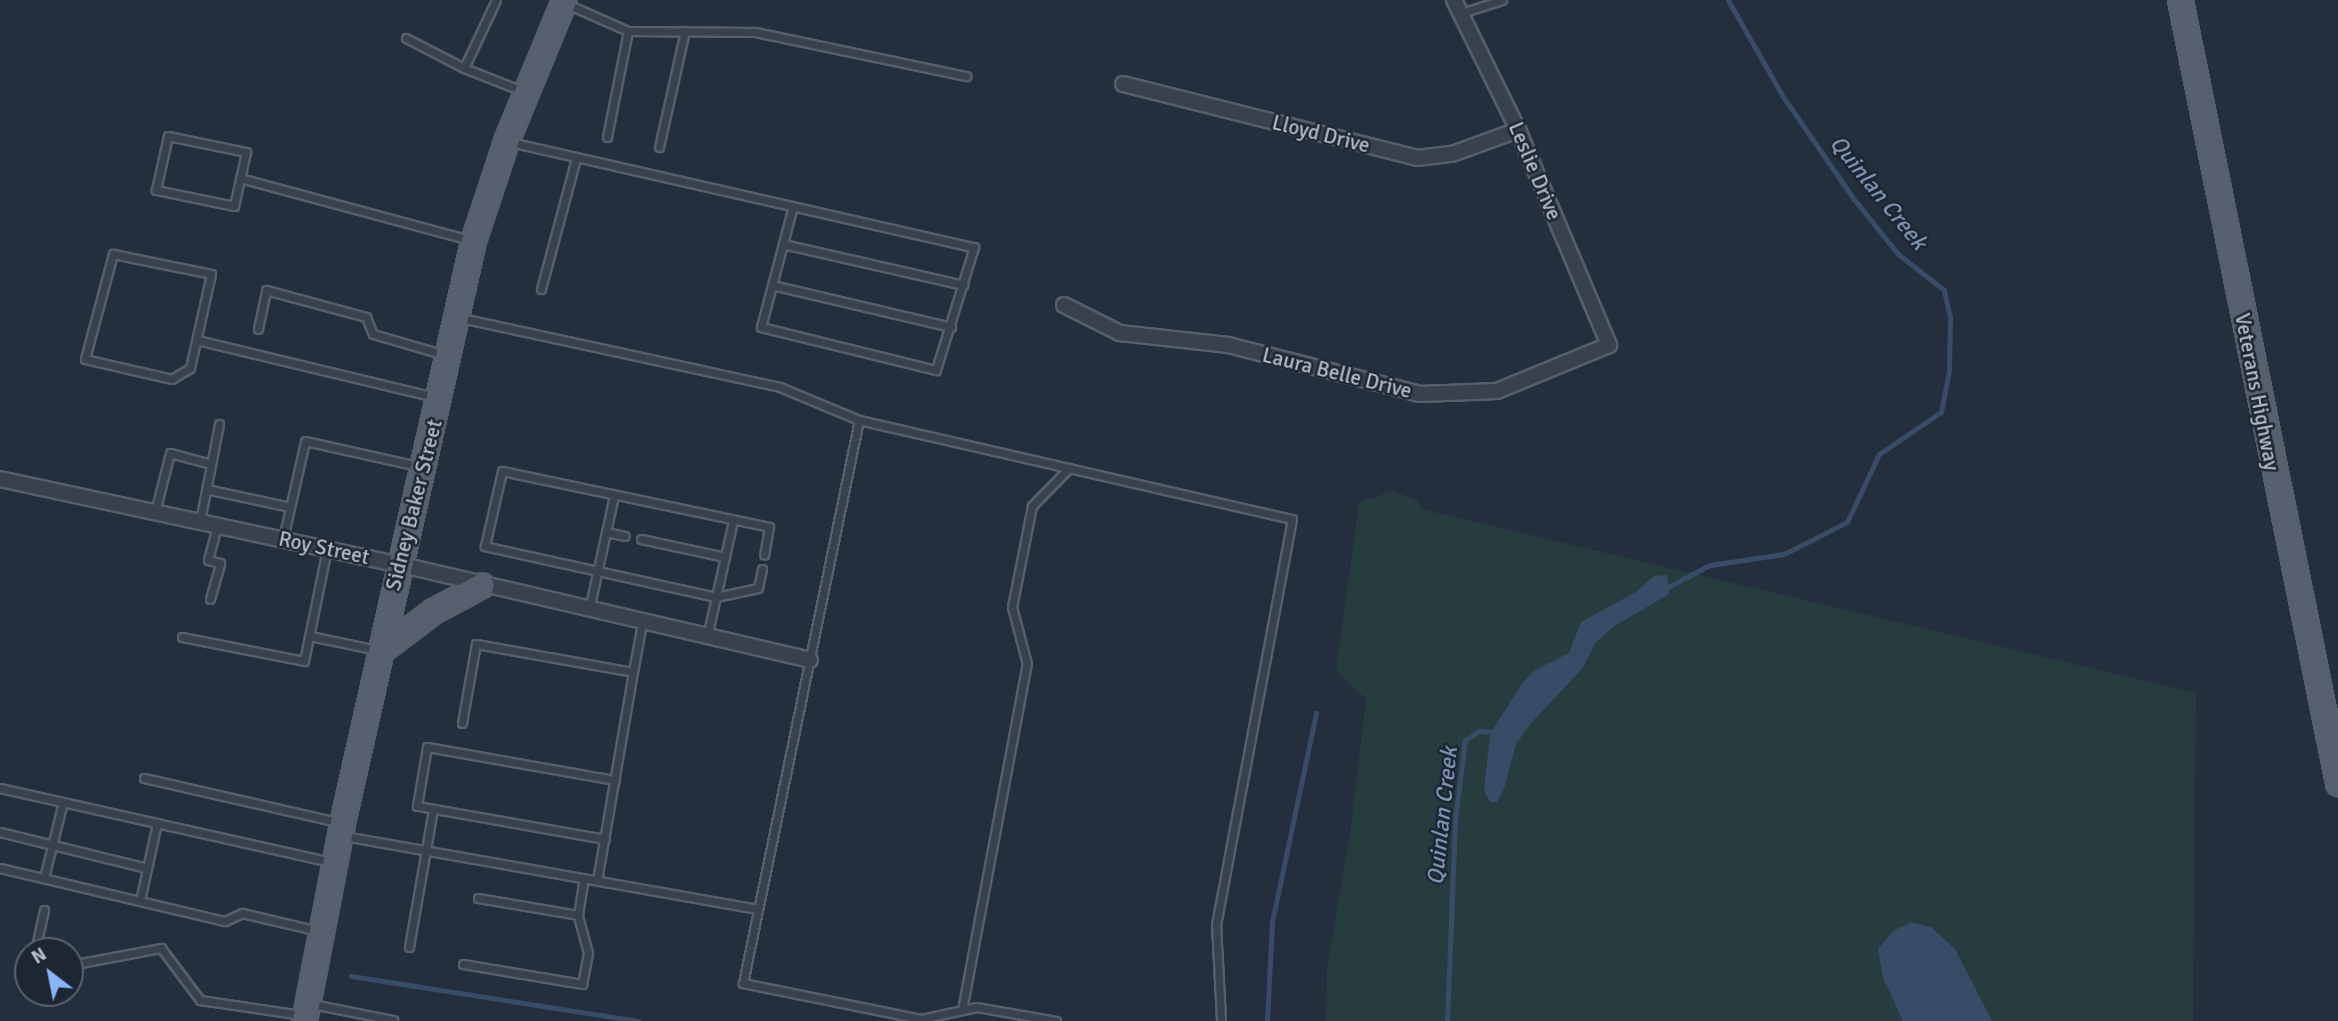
<!DOCTYPE html>
<html>
<head>
<meta charset="utf-8">
<style>
  body { margin:0 }
  #map { position:relative; width:2338px; height:1021px; overflow:hidden; background:#242f3e; font-family:Signika,sans-serif }
  div>[style] { position:absolute }
  .green>* { inset:0; background:#263c3f }
  .water>* { inset:0; background:#394c67 }
  .stream>* { height:5px; margin:-2.5px; padding:0 2.5px; transform-origin:2.5px; border-radius:2.5px; background:#394c67 }
  .roads { filter:drop-shadow(2px 0 #565f6c) drop-shadow(-2px 0 #565f6c) drop-shadow(0 2px #565f6c) drop-shadow(0 -2px #565f6c) }
  .service>* { height:7px; margin:-3.5px; padding:0 3.5px; transform-origin:3.5px; border-radius:3.5px; background:#38414e }
  .minor>* { height:14px; margin:-7px; padding:0 7px; transform-origin:7px; border-radius:7px; background:#38414e }
  .primary>* { height:23px; margin:-11.5px; padding:0 11.5px; transform-origin:11.5px; border-radius:11.5px; background:#56606e }
  span { translate:-50% -50%; white-space:nowrap; text-align:center; line-height:1.15; -webkit-text-stroke:5px #1d2633; paint-order:stroke }
  .street-label { font-size:21px; color:#b4bcc9 }
  .water-label { font-size:23px; color:#7c92b1; font-style:italic }
  .north { position:absolute; left:14px; top:937px; width:70px; height:70px; box-sizing:border-box; background:#1d2633; border:2px solid #59626f; border-radius:50%; rotate:328deg; font-size:19px; font-weight:700; line-height:28px; text-align:center; color:#b4bcc9 }
  .north::after { content:''; display:block; margin:auto; width:24px; height:32px; background:#8ab4f8; clip-path:polygon(50% 0,100% 100%,50% 72%,0 100%) }
</style>
</head>
<body>
<div id="map">
  <div class="green">
    <div style="clip-path:polygon(1393px 491px,1418px 501px,1421px 509px,2196px 693px,2193px 1021px,1326px 1021px,1327px 967px,1350px 834px,1366px 699px,1336px 670px,1359px 502px)"></div>
  </div>
  <div class="water">
    <div style="clip-path:polygon(1667px 575px,1669px 594px,1616px 625px,1596px 642px,1582px 669px,1532px 722px,1516px 744px,1504px 789px,1497px 802px,1490px 802px,1484px 791px,1490px 734px,1521px 685px,1533px 671px,1569px 653px,1581px 622px,1636px 592px,1654px 576px)"></div>
    <div style="clip-path:polygon(1911px 922px,1931px 927px,1955px 949px,1992px 1021px,1903px 1021px,1883px 978px,1878px 949px,1893px 931px)"></div>
  </div>
  <div class="stream">
    <div style="left:1666px;top:588px;width:50px;rotate:-27.6deg"></div>
    <div style="left:1710px;top:565px;width:75px;rotate:-8.5deg"></div>
    <div style="left:1784px;top:554px;width:71px;rotate:-26.9deg"></div>
    <div style="left:1847px;top:522px;width:75px;rotate:-64.8deg"></div>
    <div style="left:1879px;top:454px;width:75px;rotate:-34.1deg"></div>
    <div style="left:1941px;top:412px;width:42px;rotate:-79deg"></div>
    <div style="left:1949px;top:371px;width:54px;rotate:-88.9deg"></div>
    <div style="left:1950px;top:317px;width:28px;rotate:-103deg"></div>
    <div style="left:1944px;top:290px;width:58px;rotate:-142deg"></div>
    <div style="left:1898px;top:254px;width:72px;rotate:-128.8deg"></div>
    <div style="left:1853px;top:198px;width:125px;rotate:-124.6deg"></div>
    <div style="left:1782px;top:95px;width:109px;rotate:-119.6deg"></div>
    <div style="left:351px;top:976px;width:291px;rotate:8.9deg"></div>
    <div style="left:1267px;top:1021px;width:99px;rotate:-87.1deg"></div>
    <div style="left:1272px;top:922px;width:214px;rotate:-78.1deg"></div>
    <div style="left:1447px;top:1021px;width:201px;rotate:-87.7deg"></div>
    <div style="left:1455px;top:820px;width:81px;rotate:-82.9deg"></div>
    <div style="left:1465px;top:740px;width:17px;rotate:-33deg"></div>
    <div style="left:1479px;top:731px;width:18px;rotate:3deg"></div>
  </div>
  <div class="roads">
    <div class="service">
      <div style="left:567px;top:4px;width:67px;rotate:23.9deg"></div>
      <div style="left:628px;top:31px;width:127px;rotate:0.5deg"></div>
      <div style="left:755px;top:32px;width:216px;rotate:11.8deg"></div>
      <div style="left:1461px;top:13px;width:43px;rotate:-17.6deg"></div>
      <div style="left:406px;top:38px;width:65px;rotate:27.3deg"></div>
      <div style="left:464px;top:68px;width:75px;rotate:-64.8deg"></div>
      <div style="left:464px;top:68px;width:62px;rotate:21.6deg"></div>
      <div style="left:168px;top:136px;width:80px;rotate:11.6deg"></div>
      <div style="left:246px;top:152px;width:55px;rotate:102.5deg"></div>
      <div style="left:234px;top:206px;width:80px;rotate:-168.4deg"></div>
      <div style="left:156px;top:190px;width:55px;rotate:-77.5deg"></div>
      <div style="left:607px;top:137px;width:108px;rotate:-78.8deg"></div>
      <div style="left:510px;top:142px;width:476px;rotate:12.8deg"></div>
      <div style="left:974px;top:247px;width:129px;rotate:107.2deg"></div>
      <div style="left:936px;top:370px;width:180px;rotate:-166.2deg"></div>
      <div style="left:761px;top:327px;width:125px;rotate:-75.2deg"></div>
      <div style="left:659px;top:147px;width:119px;rotate:-77.4deg"></div>
      <div style="left:240px;top:178px;width:237px;rotate:15.1deg"></div>
      <div style="left:783px;top:244px;width:185px;rotate:12.8deg"></div>
      <div style="left:113px;top:254px;width:100px;rotate:11.5deg"></div>
      <div style="left:211px;top:274px;width:96px;rotate:102.6deg"></div>
      <div style="left:190px;top:368px;width:21px;rotate:149deg"></div>
      <div style="left:172px;top:379px;width:89px;rotate:-167.1deg"></div>
      <div style="left:85px;top:359px;width:109px;rotate:-75.1deg"></div>
      <div style="left:772px;top:285px;width:184px;rotate:13.2deg"></div>
      <div style="left:541px;top:289px;width:136px;rotate:-75deg"></div>
      <div style="left:461px;top:318px;width:326px;rotate:12.2deg"></div>
      <div style="left:780px;top:387px;width:86px;rotate:22.7deg"></div>
      <div style="left:258px;top:329px;width:40px;rotate:-78deg"></div>
      <div style="left:266px;top:290px;width:104px;rotate:15.1deg"></div>
      <div style="left:366px;top:317px;width:18px;rotate:68deg"></div>
      <div style="left:373px;top:334px;width:72px;rotate:16.2deg"></div>
      <div style="left:197px;top:340px;width:245px;rotate:13.5deg"></div>
      <div style="left:206px;top:489px;width:86px;rotate:12.1deg"></div>
      <div style="left:155px;top:512px;width:61px;rotate:-75.7deg"></div>
      <div style="left:170px;top:453px;width:42px;rotate:15deg"></div>
      <div style="left:200px;top:521px;width:99px;rotate:-78.9deg"></div>
      <div style="left:606px;top:532px;width:19px;rotate:12deg"></div>
      <div style="left:283px;top:539px;width:100px;rotate:-77.3deg"></div>
      <div style="left:305px;top:441px;width:116px;rotate:12.5deg"></div>
      <div style="left:641px;top:539px;width:86px;rotate:12.1deg"></div>
      <div style="left:762px;top:569px;width:19px;rotate:102deg"></div>
      <div style="left:758px;top:588px;width:43px;rotate:167.9deg"></div>
      <div style="left:716px;top:597px;width:237px;rotate:-167.6deg"></div>
      <div style="left:485px;top:546px;width:77px;rotate:-77.2deg"></div>
      <div style="left:502px;top:471px;width:273px;rotate:11.8deg"></div>
      <div style="left:769px;top:527px;width:28px;rotate:100deg"></div>
      <div style="left:210px;top:599px;width:37px;rotate:-74deg"></div>
      <div style="left:220px;top:563px;width:12px;rotate:-166deg"></div>
      <div style="left:208px;top:560px;width:35px;rotate:-75deg"></div>
      <div style="left:589px;top:610px;width:118px;rotate:-77.7deg"></div>
      <div style="left:310px;top:636px;width:68px;rotate:11.8deg"></div>
      <div style="left:182px;top:637px;width:124px;rotate:11.1deg"></div>
      <div style="left:304px;top:661px;width:114px;rotate:-78.4deg"></div>
      <div style="left:707px;top:637px;width:119px;rotate:-77.4deg"></div>
      <div style="left:633px;top:672px;width:50px;rotate:-79.6deg"></div>
      <div style="left:462px;top:723px;width:80px;rotate:-80deg"></div>
      <div style="left:476px;top:644px;width:159px;rotate:10.1deg"></div>
      <div style="left:633px;top:672px;width:211px;rotate:99.8deg"></div>
      <div style="left:144px;top:778px;width:199px;rotate:12.8deg"></div>
      <div style="left:0;top:788px;width:338px;rotate:12.6deg"></div>
      <div style="left:0;top:832px;width:151px;rotate:13.8deg"></div>
      <div style="left:344px;top:836px;width:420px;rotate:10deg"></div>
      <div style="left:605px;top:839px;width:191px;rotate:-170deg"></div>
      <div style="left:417px;top:806px;width:60px;rotate:-80.4deg"></div>
      <div style="left:427px;top:747px;width:191px;rotate:10deg"></div>
      <div style="left:0;top:868px;width:231px;rotate:13.3deg"></div>
      <div style="left:225px;top:921px;width:19px;rotate:-25deg"></div>
      <div style="left:242px;top:913px;width:78px;rotate:13.3deg"></div>
      <div style="left:44px;top:878px;width:78px;rotate:-76deg"></div>
      <div style="left:478px;top:898px;width:101px;rotate:9.6deg"></div>
      <div style="left:140px;top:901px;width:80px;rotate:-77.7deg"></div>
      <div style="left:409px;top:947px;width:140px;rotate:-80.1deg"></div>
      <div style="left:35px;top:951px;width:42px;rotate:-77.6deg"></div>
      <div style="left:463px;top:964px;width:121px;rotate:9.5deg"></div>
      <div style="left:582px;top:984px;width:32px;rotate:-79deg"></div>
      <div style="left:588px;top:953px;width:39px;rotate:-105deg"></div>
      <div style="left:578px;top:915px;width:37px;rotate:-81deg"></div>
      <div style="left:70px;top:965px;width:93px;rotate:-10.6deg"></div>
      <div style="left:161px;top:948px;width:65px;rotate:53.1deg"></div>
      <div style="left:200px;top:1000px;width:102px;rotate:8.4deg"></div>
      <div style="left:312px;top:1004px;width:83px;rotate:11.2deg"></div>
      <div style="left:962px;top:1010px;width:352px;rotate:-79.4deg"></div>
      <div style="left:1027px;top:664px;width:59px;rotate:-104.7deg"></div>
      <div style="left:1012px;top:607px;width:103px;rotate:-78.8deg"></div>
      <div style="left:1032px;top:506px;width:53px;rotate:-45.8deg"></div>
      <div style="left:1056px;top:1021px;width:80px;rotate:-170deg"></div>
      <div style="left:977px;top:1007px;width:57px;rotate:167.9deg"></div>
      <div style="left:921px;top:1019px;width:182px;rotate:-168.6deg"></div>
      <div style="left:743px;top:983px;width:575px;rotate:-78.36deg"></div>
      <div style="left:859px;top:420px;width:444px;rotate:12.9deg"></div>
      <div style="left:1292px;top:519px;width:412px;rotate:100.6deg"></div>
      <div style="left:1216px;top:924px;width:97px;rotate:87deg"></div>
    </div>
    <div class="minor">
      <div style="left:1123px;top:84px;width:303px;rotate:14.1deg"></div>
      <div style="left:1417px;top:158px;width:35px;rotate:-7deg"></div>
      <div style="left:1452px;top:154px;width:70px;rotate:-20deg"></div>
      <div style="left:1064px;top:305px;width:63px;rotate:26.6deg"></div>
      <div style="left:1120px;top:333px;width:109px;rotate:6.3deg"></div>
      <div style="left:1228px;top:345px;width:198px;rotate:14.3deg"></div>
      <div style="left:1420px;top:394px;width:77px;rotate:-2.2deg"></div>
      <div style="left:1497px;top:391px;width:121px;rotate:-22.3deg"></div>
      <div style="left:1609px;top:345px;width:233px;rotate:-112.9deg"></div>
      <div style="left:1518px;top:130px;width:145px;rotate:-116.2deg"></div>
      <div style="left:0;top:479px;width:407px;rotate:12.1deg"></div>
      <div style="left:398px;top:564px;width:423px;rotate:13.1deg"></div>
    </div>
    <div class="primary">
      <div style="left:2180px;top:0;width:799px;rotate:78.59deg"></div>
      <div style="left:380px;top:651px;width:66px;rotate:-37deg"></div>
      <div style="left:433px;top:611px;width:55px;rotate:-28deg"></div>
      <div style="left:304px;top:1021px;width:202px;rotate:-79.1deg"></div>
      <div style="left:342px;top:823px;width:597px;rotate:-77.31deg"></div>
      <div style="left:473px;top:241px;width:105px;rotate:-71.7deg"></div>
      <div style="left:506px;top:141px;width:152px;rotate:-67.6deg"></div>
    </div>
  </div>
  <div class="street-label">
    <span style="left:1321px;top:134px;rotate:14deg">Lloyd Drive</span>
    <span style="left:1535px;top:171px;rotate:67deg">Leslie Drive</span>
    <span style="left:1337px;top:373px;rotate:14deg">Laura Belle Drive</span>
    <span style="left:2257px;top:392px;rotate:79deg">Veterans Highway</span>
    <span style="left:414px;top:505px;rotate:-76deg">Sidney Baker Street</span>
    <span style="left:324px;top:548px;rotate:12deg">Roy Street</span>
  </div>
  <div class="water-label">
    <span style="left:1878px;top:193px;rotate:51deg">Quinlan Creek</span>
    <span style="left:1443px;top:816px;rotate:-84deg">Quinlan Creek</span>
  </div>
  <div class="north">N</div>
</div>
</body>
</html>
